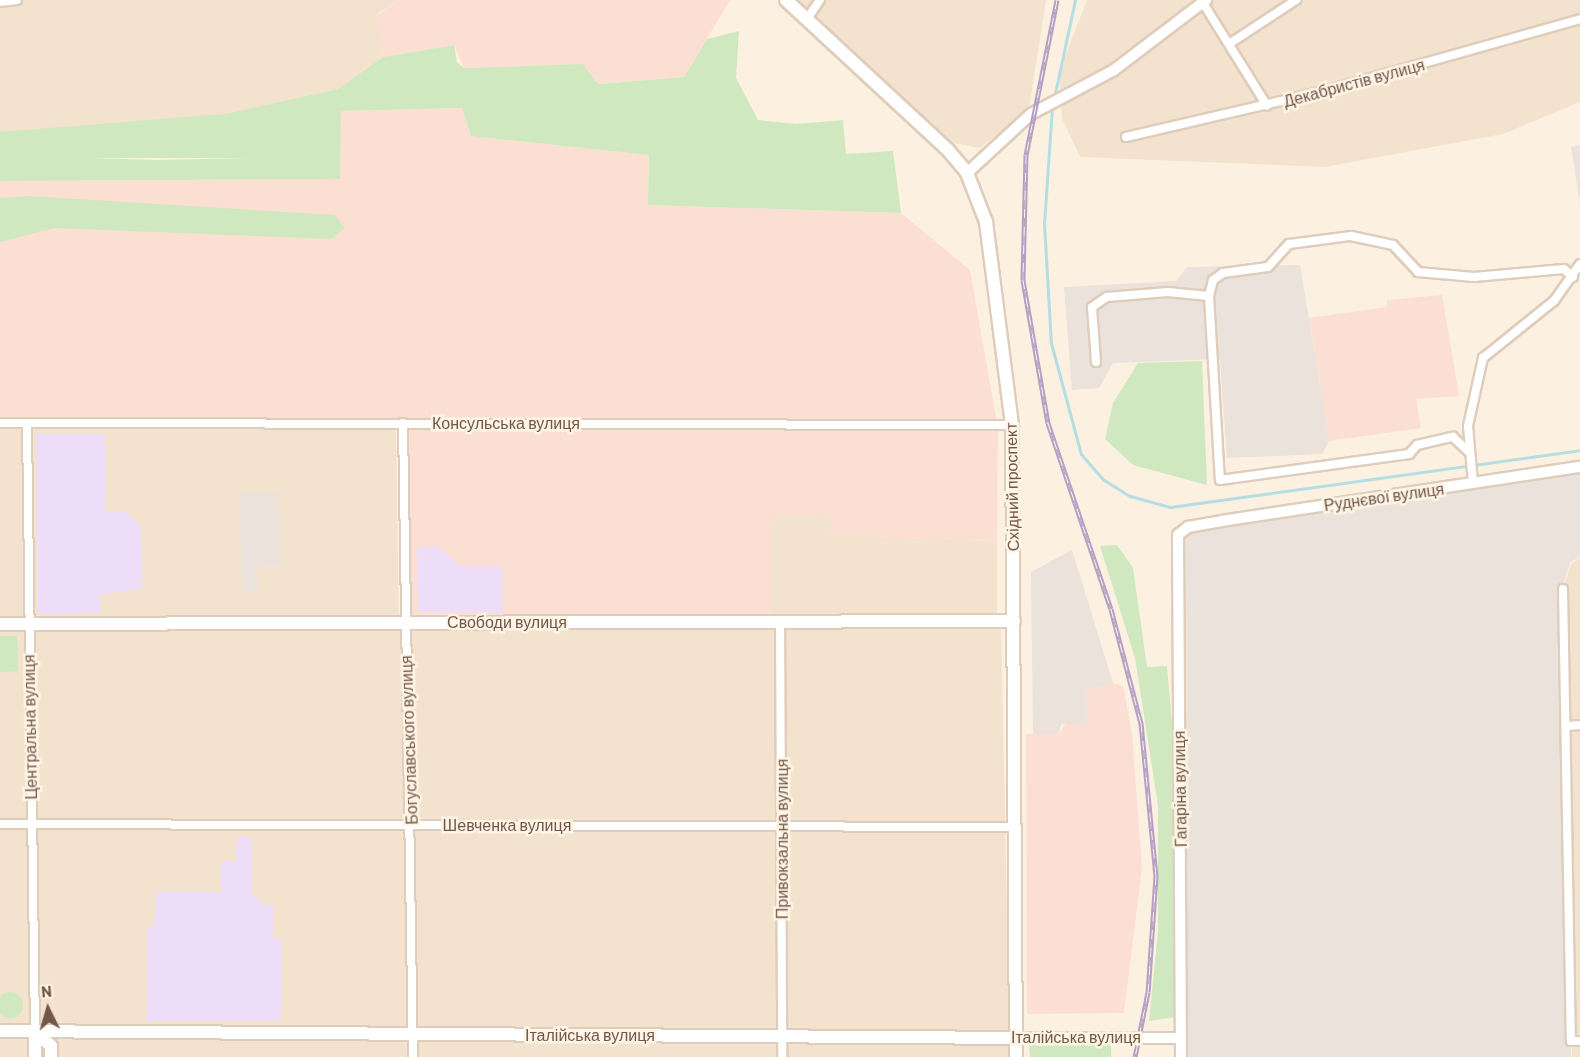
<!DOCTYPE html>
<html>
<head>
<meta charset="utf-8">
<style>
  body { margin:0 }
  #map { position:relative; width:1580px; height:1057px; overflow:hidden; background:#fcf1e0; font-family:Barlow,sans-serif }
  div>[style] { position:absolute }
  .residential>* { inset:0; background:#f3e2ce }
  .commercial>* { inset:0; background:#fcdfd3 }
  .industrial>* { inset:0; background:#eae2db }
  .education>* { inset:0; background:#eeddf8 }
  .green>* { inset:0; background:#d0e8bf }
  .round { border-radius:50% }
  .stream>* { height:3px; margin:-1.5px; padding:0 1.5px; transform-origin:1.5px; border-radius:1.5px; background:#b5dde4 }
  .roads { filter:drop-shadow(2px 0 #dfcdbc) drop-shadow(-2px 0 #dfcdbc) drop-shadow(0 2px #dfcdbc) drop-shadow(0 -2px #dfcdbc) }
  .minor>* { height:8px; margin:-4px; padding:0 4px; transform-origin:4px; border-radius:4px; background:#fff }
  .tertiary>* { height:10px; margin:-5px; padding:0 5px; transform-origin:5px; border-radius:5px; background:#fff }
  .secondary>* { height:12px; margin:-6px; padding:0 6px; transform-origin:6px; border-radius:6px; background:#fff }
  .rail>* { height:5px; margin-top:-2.5px; transform-origin:0; background:repeating-linear-gradient(90deg,#fff5e5 0 9px,#b3a0c4 0 18px); box-sizing:border-box; border-block:2px solid #b3a0c4 }
  span { translate:-50% -50%; white-space:nowrap; text-align:center; line-height:1.15; -webkit-text-stroke:5px #fff5e5; paint-order:stroke }
  .street-label { font-size:16px; color:#725748 }
  .north { position:absolute; left:18px; top:979px; width:60px; height:60px; -webkit-text-stroke:4px #fff5e5; paint-order:stroke; rotate:355deg; font-size:16px; font-weight:700; line-height:24px; text-align:center; color:#725748 }
  .north::after { content:''; display:block; margin:auto; width:21px; height:27px; background:#725748; clip-path:polygon(50% 0,100% 100%,50% 72%,0 100%) }
</style>
</head>
<body>
<div id="map">
  <div class="residential">
    <div style="clip-path:polygon(0 0,399px 0,377px 14px,383px 57px,338px 89px,224px 114px,36px 133px,0 132px)"></div>
    <div style="clip-path:polygon(796px 0,1046px 0,1029px 109px,980px 148px,953px 143px)"></div>
    <div style="clip-path:polygon(1087px 0,1580px 0,1580px 102px,1503px 134px,1325px 167px,1080px 157px,1062px 118px,1059px 72px)"></div>
    <div style="clip-path:polygon(0 425px,396px 427px,399px 628px,1001px 626px,1010px 1057px,0 1057px)"></div>
    <div style="clip-path:polygon(830px 514px,830px 536px,997px 541px,997px 615px,771px 615px,769px 515px)"></div>
    <div style="clip-path:polygon(1580px 558px,1580px 1057px,1572px 1057px,1563px 589px,1571px 564px)"></div>
  </div>
  <div class="commercial">
    <div style="clip-path:polygon(399px 0,730px 0,684px 77px,598px 84px,583px 64px,464px 68px,454px 45px,383px 57px,377px 15px)"></div>
    <div style="clip-path:polygon(462px 108px,471px 136px,649px 155px,648px 205px,901px 213px,970px 270px,998px 429px,997px 541px,830px 536px,829px 514px,770px 515px,771px 615px,409px 619px,405px 419px,0 418px,0 181px,340px 179px,341px 111px)"></div>
    <div style="clip-path:polygon(1442px 295px,1459px 396px,1416px 399px,1421px 428px,1329px 441px,1309px 318px,1387px 307px,1387px 300px)"></div>
    <div style="clip-path:polygon(1113px 683px,1123px 686px,1132px 732px,1142px 868px,1124px 1013px,1027px 1014px,1026px 734px,1059px 734px,1086px 691px)"></div>
  </div>
  <div class="industrial">
    <div style="clip-path:polygon(1580px 145px,1580px 204px,1571px 147px)"></div>
    <div style="clip-path:polygon(1300px 265px,1329px 441px,1322px 454px,1227px 458px,1220px 359px,1113px 363px,1099px 388px,1072px 390px,1064px 287px,1176px 281px,1187px 267px)"></div>
    <div style="clip-path:polygon(1580px 470px,1580px 556px,1570px 563px,1562px 589px,1571px 1057px,1188px 1057px,1183px 537px,1189px 530px)"></div>
    <div style="clip-path:polygon(278px 492px,281px 565px,257px 566px,258px 591px,242px 591px,240px 493px)"></div>
    <div style="clip-path:polygon(1072px 550px,1113px 683px,1086px 691px,1087px 724px,1061px 724px,1059px 734px,1033px 734px,1031px 572px)"></div>
  </div>
  <div class="education">
    <div style="clip-path:polygon(36px 434px,105px 434px,105px 511px,126px 512px,141px 526px,142px 588px,100px 595px,100px 613px,38px 614px)"></div>
    <div style="clip-path:polygon(417px 547px,439px 547px,460px 566px,502px 566px,502px 613px,418px 612px)"></div>
    <div style="clip-path:polygon(237px 837px,252px 837px,252px 892px,264px 905px,273px 905px,273px 938px,281px 938px,281px 1021px,147px 1021px,147px 928px,153px 927px,157px 892px,221px 892px,221px 861px,236px 861px)"></div>
  </div>
  <div class="green">
    <div style="clip-path:polygon(evenodd,739px 31px,736px 78px,758px 120px,797px 124px,843px 120px,846px 154px,893px 151px,901px 213px,648px 205px,649px 155px,471px 136px,462px 108px,341px 111px,340px 179px,0 181px,0 132px,224px 114px,338px 89px,383px 57px,454px 45px,457px 62px,464px 68px,583px 64px,598px 84px,684px 77px,707px 39px,739px 31px,90px 158px,249px 158px,156px 160px,90px 158px)"></div>
    <div style="clip-path:polygon(29px 196px,335px 215px,345px 228px,331px 239px,54px 228px,0 242px,0 198px)"></div>
    <div style="clip-path:polygon(1202px 361px,1207px 485px,1133px 465px,1105px 439px,1113px 403px,1138px 363px)"></div>
    <div style="clip-path:polygon(1117px 545px,1133px 568px,1147px 667px,1167px 666px,1175px 757px,1176px 1017px,1149px 1021px,1158px 931px,1158px 805px,1135px 658px,1100px 546px)"></div>
    <div style="clip-path:polygon(0 636px,17px 636px,18px 671px,0 672px)"></div>
    <div class="round" style="left:-3px;top:992px;width:26px;height:26px"></div>
    <div style="clip-path:polygon(1029px 1043px,1111px 1043px,1111px 1057px,1030px 1057px)"></div>
  </div>
  <div class="stream">
    <div style="left:1054px;top:98px;width:100px;rotate:-77.9deg"></div>
    <div style="left:1052px;top:107px;width:116px;rotate:93.9deg"></div>
    <div style="left:1044px;top:223px;width:120px;rotate:86.7deg"></div>
    <div style="left:1051px;top:343px;width:115px;rotate:74.9deg"></div>
    <div style="left:1081px;top:454px;width:35px;rotate:49deg"></div>
    <div style="left:1104px;top:480px;width:31px;rotate:32deg"></div>
    <div style="left:1130px;top:496px;width:41px;rotate:15.4deg"></div>
    <div style="left:1170px;top:507px;width:414px;rotate:-7.9deg"></div>
  </div>
  <div class="roads">
    <div class="minor">
      <div style="left:0;top:2px;width:17px;rotate:-7deg"></div>
      <div style="left:1203px;top:3px;width:121px;rotate:58.1deg"></div>
      <div style="left:807px;top:19px;width:23px;rotate:-56deg"></div>
      <div style="left:1232px;top:42px;width:77px;rotate:-33.3deg"></div>
      <div style="left:1126px;top:137px;width:207px;rotate:-13.1deg"></div>
      <div style="left:1328px;top:90px;width:262px;rotate:-15.7deg"></div>
      <div style="left:1209px;top:296px;width:16px;rotate:-76deg"></div>
      <div style="left:1213px;top:280px;width:12px;rotate:-35deg"></div>
      <div style="left:1223px;top:273px;width:45px;rotate:-7.6deg"></div>
      <div style="left:1268px;top:267px;width:31px;rotate:-48deg"></div>
      <div style="left:1289px;top:244px;width:63px;rotate:-7.4deg"></div>
      <div style="left:1351px;top:236px;width:43px;rotate:12.1deg"></div>
      <div style="left:1393px;top:245px;width:37px;rotate:47deg"></div>
      <div style="left:1418px;top:272px;width:56px;rotate:5.1deg"></div>
      <div style="left:1474px;top:277px;width:90px;rotate:-5.1deg"></div>
      <div style="left:1564px;top:269px;width:12px;rotate:42deg"></div>
      <div style="left:1096px;top:362px;width:55px;rotate:-94.2deg"></div>
      <div style="left:1092px;top:307px;width:18px;rotate:-34deg"></div>
      <div style="left:1107px;top:297px;width:61px;rotate:-4.7deg"></div>
      <div style="left:1168px;top:292px;width:41px;rotate:5.6deg"></div>
      <div style="left:1209px;top:296px;width:184px;rotate:86.6deg"></div>
      <div style="left:1220px;top:480px;width:191px;rotate:-7.8deg"></div>
      <div style="left:1409px;top:454px;width:12px;rotate:-48deg"></div>
      <div style="left:1417px;top:445px;width:37px;rotate:-13deg"></div>
      <div style="left:1453px;top:437px;width:21px;rotate:43deg"></div>
      <div style="left:0;top:423px;width:1012px;rotate:0.11deg"></div>
      <div style="left:27px;top:423px;width:609px;rotate:89.25deg"></div>
      <div style="left:403px;top:423px;width:634px;rotate:89.1deg"></div>
      <div style="left:1473px;top:483px;width:57px;rotate:-95deg"></div>
      <div style="left:1468px;top:426px;width:70px;rotate:-77.6deg"></div>
      <div style="left:1483px;top:358px;width:91px;rotate:-38.8deg"></div>
      <div style="left:1554px;top:301px;width:45px;rotate:-54.9deg"></div>
      <div style="left:1563px;top:589px;width:452px;rotate:89deg"></div>
      <div style="left:1571px;top:1041px;width:9px"></div>
      <div style="left:780px;top:621px;width:436px;rotate:89.7deg"></div>
      <div style="left:1567px;top:726px;width:13px;rotate:-4deg"></div>
      <div style="left:0;top:824px;width:1014px;rotate:0.17deg"></div>
    </div>
    <div class="tertiary">
      <div style="left:967px;top:173px;width:87px;rotate:-42.7deg"></div>
      <div style="left:1031px;top:114px;width:94px;rotate:-27.9deg"></div>
      <div style="left:1114px;top:70px;width:116px;rotate:-37.3deg"></div>
      <div style="left:1016px;top:1038px;width:165px"></div>
      <div style="left:1181px;top:1057px;width:522px;rotate:-90.33deg"></div>
      <div style="left:1178px;top:535px;width:13px;rotate:-39deg"></div>
      <div style="left:1188px;top:527px;width:34px;rotate:-10deg"></div>
      <div style="left:1221px;top:521px;width:363px;rotate:-8.6deg"></div>
    </div>
    <div class="secondary">
      <div style="left:786px;top:0;width:221px;rotate:42.8deg"></div>
      <div style="left:948px;top:150px;width:30px;rotate:50deg"></div>
      <div style="left:967px;top:173px;width:53px;rotate:68.8deg"></div>
      <div style="left:986px;top:222px;width:205px;rotate:82.7deg"></div>
      <div style="left:1012px;top:425px;width:632px;rotate:89.64deg"></div>
      <div style="left:0;top:624px;width:1014px;rotate:-0.17deg"></div>
      <div style="left:0;top:1031px;width:1016px;rotate:0.39deg"></div>
      <div style="left:35px;top:1032px;width:21px;rotate:41deg"></div>
      <div style="left:51px;top:1046px;width:11px;rotate:90deg"></div>
      <div style="left:35px;top:1032px;width:25px;rotate:90deg"></div>
    </div>
  </div>
  <div class="rail">
    <div style="left:1057px;top:0;width:158px;rotate:101.3deg"></div>
    <div style="left:1026px;top:155px;width:125px;rotate:91.4deg"></div>
    <div style="left:1023px;top:280px;width:145px;rotate:80.1deg"></div>
    <div style="left:1048px;top:423px;width:196px;rotate:71.3deg"></div>
    <div style="left:1111px;top:609px;width:118px;rotate:75.3deg"></div>
    <div style="left:1141px;top:723px;width:154px;rotate:84.4deg"></div>
    <div style="left:1156px;top:876px;width:116px;rotate:93.9deg"></div>
    <div style="left:1148px;top:992px;width:66px;rotate:101.3deg"></div>
  </div>
  <div class="street-label">
    <span style="left:1354px;top:83px;rotate:-15deg">Декабристів вулиця</span>
    <span style="left:506px;top:423px">Консульська вулиця</span>
    <span style="left:1012px;top:487px;rotate:-91deg">Східний проспект</span>
    <span style="left:1384px;top:497px;rotate:-8deg">Руднєвої вулиця</span>
    <span style="left:507px;top:622px">Свободи вулиця</span>
    <span style="left:30px;top:727px;rotate:-91deg">Центральна вулиця</span>
    <span style="left:409px;top:740px;rotate:-92deg">Богуславського вулиця</span>
    <span style="left:1180px;top:789px;rotate:-91deg">Гагаріна вулиця</span>
    <span style="left:507px;top:825px">Шевченка вулиця</span>
    <span style="left:782px;top:839px;rotate:-90deg">Привокзальна вулиця</span>
    <span style="left:590px;top:1035px">Італійська вулиця</span>
    <span style="left:1076px;top:1037px">Італійська вулиця</span>
  </div>
  <div class="north">N</div>
</div>
</body>
</html>
